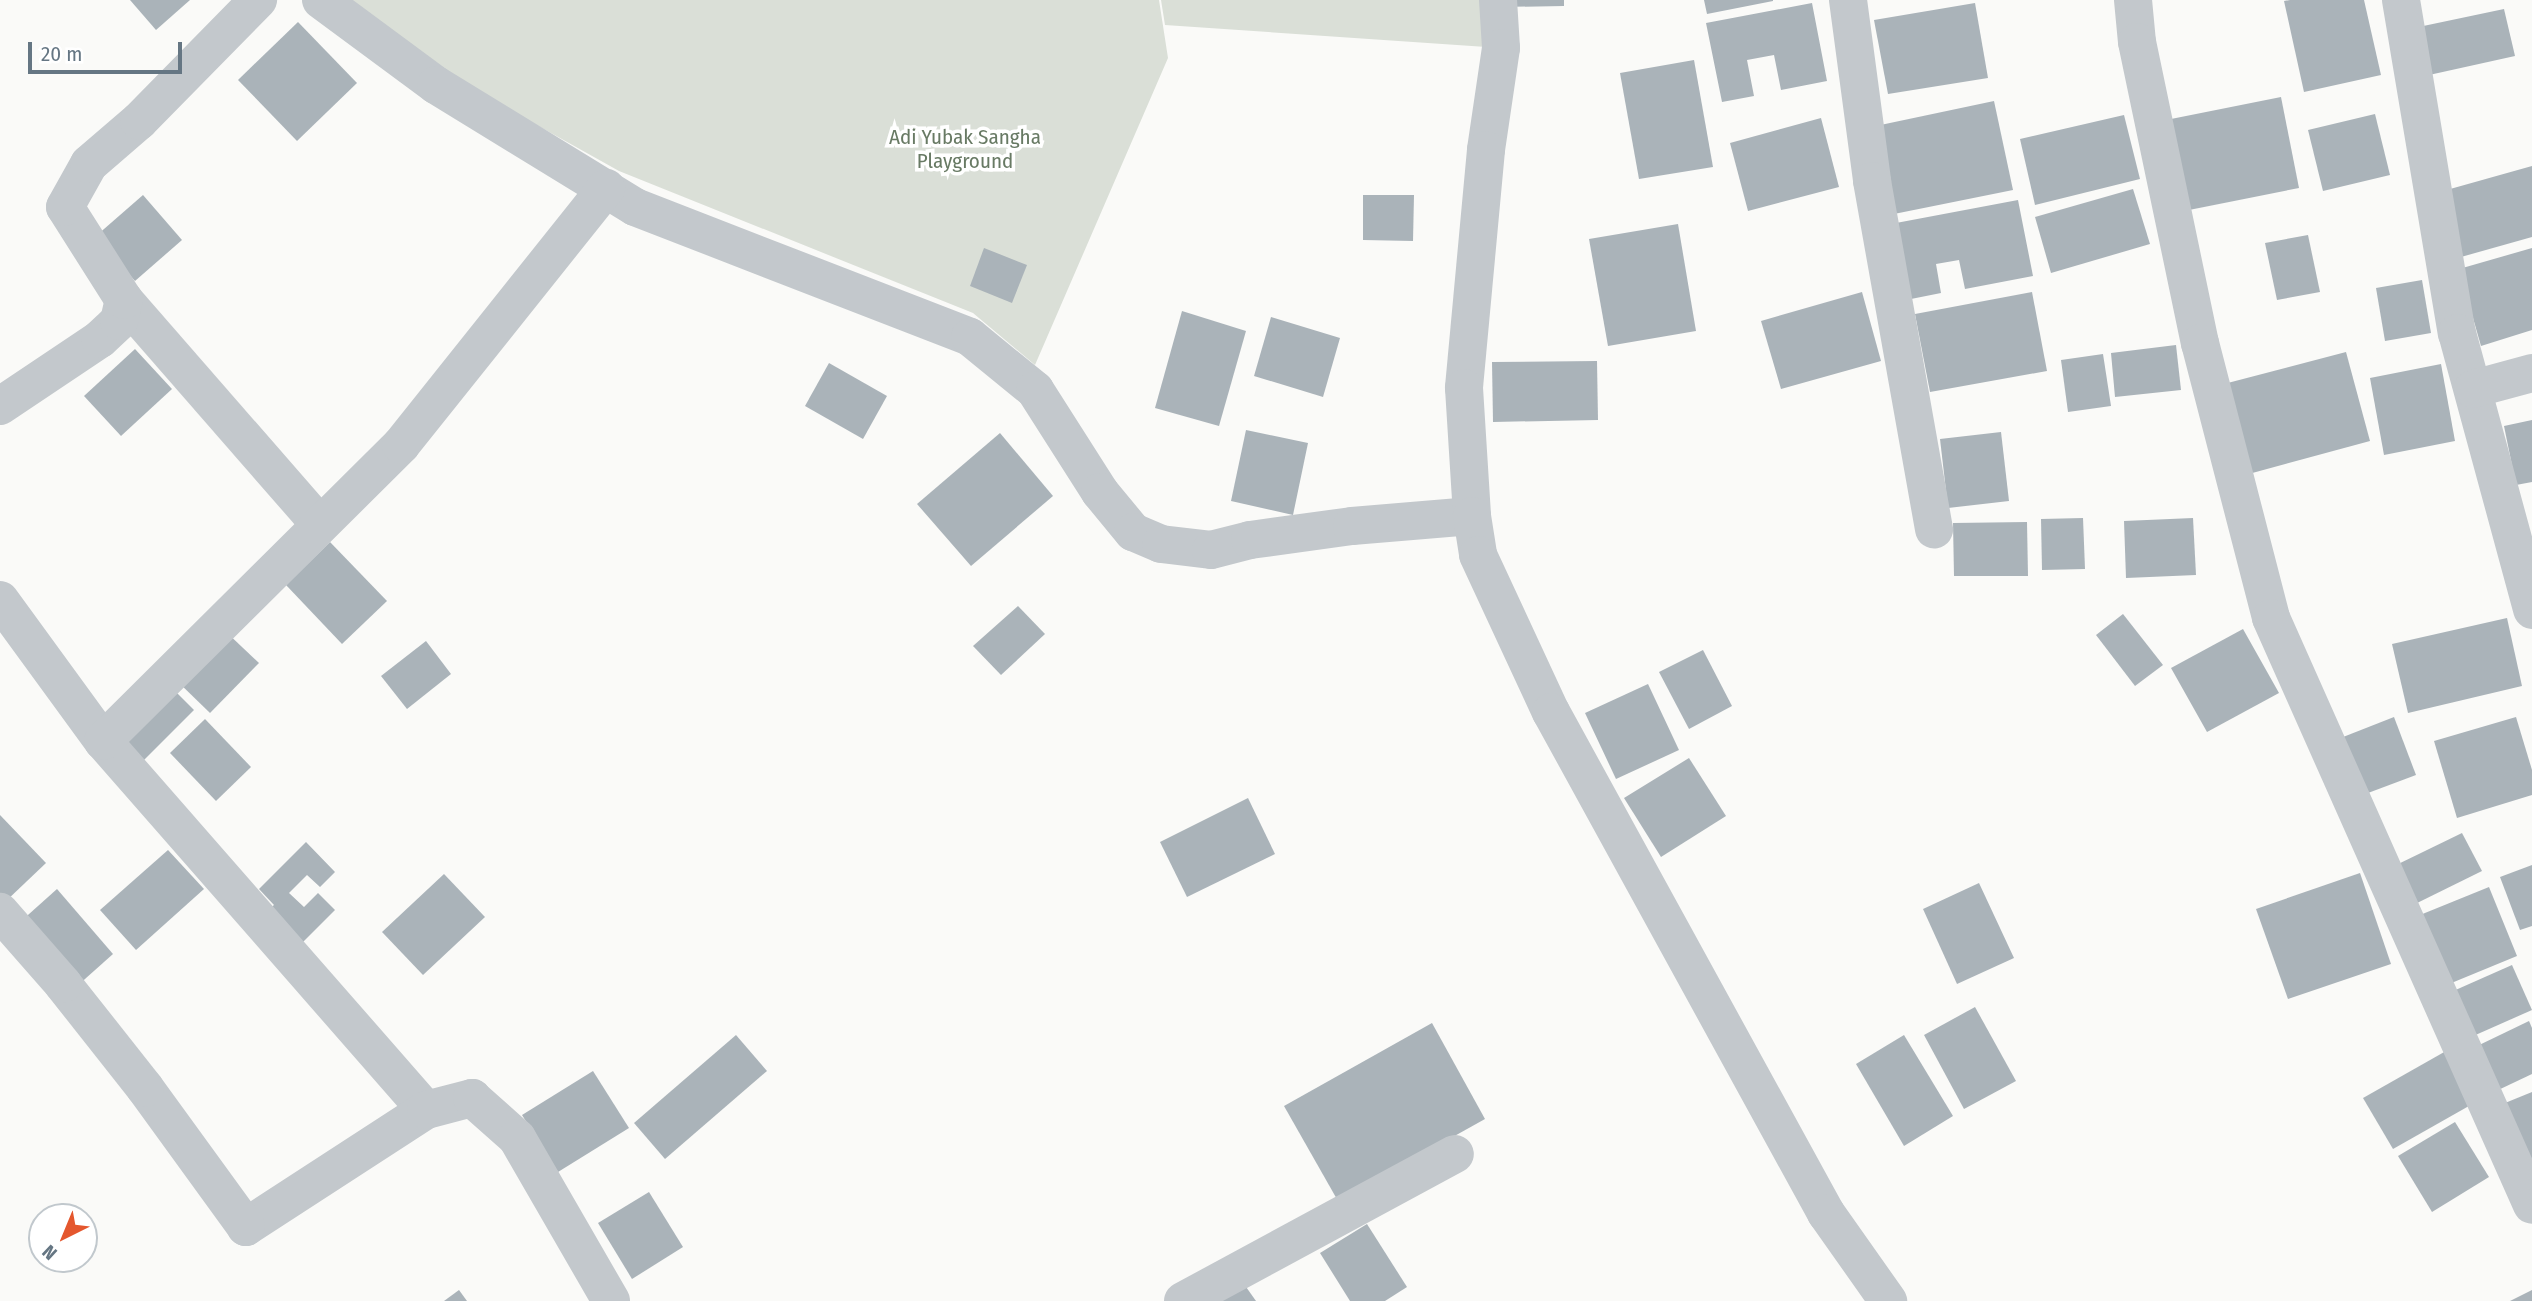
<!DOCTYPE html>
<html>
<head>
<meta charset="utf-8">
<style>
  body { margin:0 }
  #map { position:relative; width:2532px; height:1301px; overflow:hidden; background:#fafaf8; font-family:"Fira Sans Condensed",sans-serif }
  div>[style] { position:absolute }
  .green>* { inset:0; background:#dadfd7 }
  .building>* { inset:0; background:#aab3b9 }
  .street>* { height:38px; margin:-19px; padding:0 19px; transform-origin:19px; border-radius:19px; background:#c3c8cc }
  span { translate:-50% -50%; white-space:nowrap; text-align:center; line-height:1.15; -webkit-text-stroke:7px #fff; paint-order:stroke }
  .park-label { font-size:21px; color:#687a64 }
  .north { position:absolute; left:28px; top:1203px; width:70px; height:70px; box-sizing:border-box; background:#fff; border:2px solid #c1c8cd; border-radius:50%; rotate:223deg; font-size:19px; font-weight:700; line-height:28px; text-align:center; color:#657683 }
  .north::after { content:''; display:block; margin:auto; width:24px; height:32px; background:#e4572e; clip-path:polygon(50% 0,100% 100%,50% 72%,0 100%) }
  .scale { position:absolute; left:28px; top:42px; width:154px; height:32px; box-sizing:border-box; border:4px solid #657683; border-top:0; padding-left:9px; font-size:21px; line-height:24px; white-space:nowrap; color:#657683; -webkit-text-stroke:5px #fff; paint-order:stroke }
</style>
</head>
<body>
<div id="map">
  <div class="green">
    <div style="clip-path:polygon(343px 0,1159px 0,1168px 58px,1035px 365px,973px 313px,619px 171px,438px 70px)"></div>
    <div style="clip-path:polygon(1161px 0,1498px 0,1501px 48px,1165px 25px)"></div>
  </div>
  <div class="building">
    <div style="clip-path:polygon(130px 0,190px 0,156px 30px)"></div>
    <div style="clip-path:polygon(1500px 0,1564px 0,1564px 6px,1500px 7px)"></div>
    <div style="clip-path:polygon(1704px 0,1773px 0,1773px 1px,1707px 14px)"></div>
    <div style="clip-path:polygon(2290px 0,2364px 0,2381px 75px,2304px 92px,2284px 1px)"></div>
    <div style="clip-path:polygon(1812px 3px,1827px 81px,1781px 90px,1774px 55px,1747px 60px,1754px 96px,1722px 102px,1706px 23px)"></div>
    <div style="clip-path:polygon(1975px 3px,1988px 78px,1888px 94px,1874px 20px)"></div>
    <div style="clip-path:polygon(2504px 9px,2515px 56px,2420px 77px,2409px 29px)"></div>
    <div style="clip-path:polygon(298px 22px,357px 83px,297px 141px,238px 80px)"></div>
    <div style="clip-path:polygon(1694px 60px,1713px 167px,1639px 179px,1620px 73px)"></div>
    <div style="clip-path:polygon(2281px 97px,2299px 188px,2184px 211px,2166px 120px)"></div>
    <div style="clip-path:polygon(1994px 101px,2013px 190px,1889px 215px,1871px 127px)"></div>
    <div style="clip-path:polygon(2375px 114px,2390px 175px,2323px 191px,2308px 130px)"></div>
    <div style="clip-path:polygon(2124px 115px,2140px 179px,2035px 205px,2020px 139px)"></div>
    <div style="clip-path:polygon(1821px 118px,1839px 187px,1748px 211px,1730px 143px)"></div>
    <div style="clip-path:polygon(2532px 166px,2532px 237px,2461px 257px,2443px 191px)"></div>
    <div style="clip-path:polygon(2133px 189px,2150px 244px,2051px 273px,2035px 217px)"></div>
    <div style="clip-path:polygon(143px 195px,182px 240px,135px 281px,96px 236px)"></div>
    <div style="clip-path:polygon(1363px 195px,1414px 195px,1413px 241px,1363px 240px)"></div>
    <div style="clip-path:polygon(2018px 200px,2033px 276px,1965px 289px,1959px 260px,1936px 264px,1941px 293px,1911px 299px,1896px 223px)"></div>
    <div style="clip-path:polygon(1678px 224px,1696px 331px,1608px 346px,1589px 239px)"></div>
    <div style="clip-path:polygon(2308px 235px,2320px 292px,2277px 300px,2265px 243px)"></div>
    <div style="clip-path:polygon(984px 248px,1027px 265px,1012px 303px,970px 286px)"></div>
    <div style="clip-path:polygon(2532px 248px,2532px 330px,2481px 346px,2459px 269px)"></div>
    <div style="clip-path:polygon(2422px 280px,2431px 333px,2385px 341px,2376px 288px)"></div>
    <div style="clip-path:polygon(1862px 292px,1881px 361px,1781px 389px,1761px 321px)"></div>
    <div style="clip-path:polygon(2032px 292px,2047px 371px,1930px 392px,1915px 314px)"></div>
    <div style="clip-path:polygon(1182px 311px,1246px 331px,1219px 426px,1155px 408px)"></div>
    <div style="clip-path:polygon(1271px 317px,1340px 338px,1323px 397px,1254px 376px)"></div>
    <div style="clip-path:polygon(2176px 345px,2181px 390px,2115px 397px,2111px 353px)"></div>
    <div style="clip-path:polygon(135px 349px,172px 389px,121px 436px,84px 396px)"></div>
    <div style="clip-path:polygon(2346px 352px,2370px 441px,2245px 475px,2220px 385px)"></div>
    <div style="clip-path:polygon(2103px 354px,2111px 406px,2068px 412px,2061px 360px)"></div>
    <div style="clip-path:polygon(1597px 361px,1598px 420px,1493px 422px,1492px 362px)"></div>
    <div style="clip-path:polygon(829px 363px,887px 396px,863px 439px,805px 406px)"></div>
    <div style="clip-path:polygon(2441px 364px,2455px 441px,2384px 455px,2370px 378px)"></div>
    <div style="clip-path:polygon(2532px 420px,2532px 482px,2516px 485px,2504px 426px)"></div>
    <div style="clip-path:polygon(1246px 430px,1308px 443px,1293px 515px,1231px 501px)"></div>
    <div style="clip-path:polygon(2001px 432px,2009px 501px,1948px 508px,1940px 439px)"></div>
    <div style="clip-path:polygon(1000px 433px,1053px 496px,971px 566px,917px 504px)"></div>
    <div style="clip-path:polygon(2083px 518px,2085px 569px,2042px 570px,2041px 519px)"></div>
    <div style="clip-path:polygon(2193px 518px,2196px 575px,2126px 578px,2124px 521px)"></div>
    <div style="clip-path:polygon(2027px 522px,2028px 576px,1954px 576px,1953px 523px)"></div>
    <div style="clip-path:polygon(330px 542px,387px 601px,342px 644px,286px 585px)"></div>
    <div style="clip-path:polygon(1018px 606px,1045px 634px,1001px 675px,973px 646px)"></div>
    <div style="clip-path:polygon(2123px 614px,2163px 665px,2135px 686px,2096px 635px)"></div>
    <div style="clip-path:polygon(2507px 618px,2522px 686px,2408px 713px,2392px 644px)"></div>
    <div style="clip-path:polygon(223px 629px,259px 663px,210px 713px,175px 679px)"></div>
    <div style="clip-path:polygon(2243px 629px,2279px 693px,2207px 732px,2171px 668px)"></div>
    <div style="clip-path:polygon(426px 641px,451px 674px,407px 709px,381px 676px)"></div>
    <div style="clip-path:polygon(1703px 650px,1732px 706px,1689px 729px,1659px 672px)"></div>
    <div style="clip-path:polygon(168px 684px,194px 710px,141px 763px,115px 735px)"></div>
    <div style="clip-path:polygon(1648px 684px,1679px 750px,1616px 779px,1585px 713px)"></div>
    <div style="clip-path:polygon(2394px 717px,2416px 775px,2360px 796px,2338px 739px)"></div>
    <div style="clip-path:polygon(2516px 717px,2532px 770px,2532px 795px,2457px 818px,2434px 741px)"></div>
    <div style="clip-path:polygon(205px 719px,251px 767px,216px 801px,170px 753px)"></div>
    <div style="clip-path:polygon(1689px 758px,1726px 816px,1661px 857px,1624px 798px)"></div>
    <div style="clip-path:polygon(1248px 798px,1275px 854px,1187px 897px,1160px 842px)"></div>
    <div style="clip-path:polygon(0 815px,46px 863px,5px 902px,0 896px)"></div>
    <div style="clip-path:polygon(2462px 833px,2482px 871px,2409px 907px,2390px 868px)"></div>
    <div style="clip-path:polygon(306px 842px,335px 872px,320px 887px,307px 875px,289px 893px,304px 907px,318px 893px,335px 910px,301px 944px,268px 910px,274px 905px,259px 889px)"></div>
    <div style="clip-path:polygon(168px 850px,204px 889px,136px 950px,100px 910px)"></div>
    <div style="clip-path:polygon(2532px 865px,2532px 926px,2520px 930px,2500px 877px)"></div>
    <div style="clip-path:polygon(2360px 873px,2391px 964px,2288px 999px,2256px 909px)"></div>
    <div style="clip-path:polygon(444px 874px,485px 917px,423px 975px,382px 932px)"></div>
    <div style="clip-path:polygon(1979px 883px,2014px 958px,1957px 984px,1923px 909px)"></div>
    <div style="clip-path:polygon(2489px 887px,2517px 956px,2449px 984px,2420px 915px)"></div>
    <div style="clip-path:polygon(57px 889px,113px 954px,76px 987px,19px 923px)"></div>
    <div style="clip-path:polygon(2512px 965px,2532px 1010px,2471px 1037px,2451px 992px)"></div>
    <div style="clip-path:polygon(1975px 1007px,2016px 1081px,1964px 1109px,1924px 1035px)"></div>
    <div style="clip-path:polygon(2529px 1021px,2532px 1028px,2532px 1074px,2494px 1092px,2473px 1048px)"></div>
    <div style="clip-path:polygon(1432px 1023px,1485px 1119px,1338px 1201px,1284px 1106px)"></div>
    <div style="clip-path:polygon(736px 1035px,767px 1071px,665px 1159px,634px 1123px)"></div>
    <div style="clip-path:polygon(1904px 1035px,1953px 1116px,1904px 1146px,1856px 1064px)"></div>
    <div style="clip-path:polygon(2446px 1051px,2476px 1102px,2393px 1149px,2363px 1098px)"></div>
    <div style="clip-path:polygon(593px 1071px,629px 1128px,558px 1172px,522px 1115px)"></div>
    <div style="clip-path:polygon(2532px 1092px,2532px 1166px,2505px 1103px)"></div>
    <div style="clip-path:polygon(2455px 1122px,2489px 1177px,2432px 1212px,2398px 1156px)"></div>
    <div style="clip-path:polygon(649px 1192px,683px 1247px,632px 1279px,598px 1223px)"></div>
    <div style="clip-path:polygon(1367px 1224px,1407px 1287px,1385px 1301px,1350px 1301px,1320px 1253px)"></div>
    <div style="clip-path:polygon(1239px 1277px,1256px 1301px,1203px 1301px)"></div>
    <div style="clip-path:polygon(459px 1290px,467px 1301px,444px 1301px)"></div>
    <div style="clip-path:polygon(2532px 1290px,2532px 1301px,2510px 1301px)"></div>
  </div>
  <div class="street">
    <div style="left:321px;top:0;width:143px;rotate:36.5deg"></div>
    <div style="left:436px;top:85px;width:233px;rotate:31.5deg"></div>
    <div style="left:635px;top:207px;width:359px;rotate:21.2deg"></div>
    <div style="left:970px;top:337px;width:84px;rotate:39.2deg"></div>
    <div style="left:1035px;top:390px;width:121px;rotate:57.5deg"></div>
    <div style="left:1100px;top:492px;width:52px;rotate:50.5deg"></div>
    <div style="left:1133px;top:532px;width:30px;rotate:23deg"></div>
    <div style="left:1161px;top:544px;width:50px;rotate:6.8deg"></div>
    <div style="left:1211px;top:550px;width:40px;rotate:-14.4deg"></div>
    <div style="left:1250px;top:540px;width:103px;rotate:-7.8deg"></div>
    <div style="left:1352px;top:526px;width:120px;rotate:-4.8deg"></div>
    <div style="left:1498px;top:0;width:48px;rotate:86.4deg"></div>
    <div style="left:1501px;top:48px;width:103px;rotate:98.4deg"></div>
    <div style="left:1486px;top:150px;width:239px;rotate:95.3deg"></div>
    <div style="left:1464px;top:388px;width:128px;rotate:86.4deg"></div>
    <div style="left:1472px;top:516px;width:39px;rotate:81deg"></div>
    <div style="left:1478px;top:555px;width:173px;rotate:65.1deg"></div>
    <div style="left:1551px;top:712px;width:572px;rotate:61.24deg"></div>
    <div style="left:1826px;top:1213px;width:108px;rotate:54.8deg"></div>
    <div style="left:1848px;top:0;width:183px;rotate:82.4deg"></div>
    <div style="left:1872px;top:181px;width:354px;rotate:79.9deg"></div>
    <div style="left:2133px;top:0;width:42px;rotate:84.6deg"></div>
    <div style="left:2137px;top:42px;width:308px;rotate:78.2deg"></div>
    <div style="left:2200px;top:343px;width:284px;rotate:75.5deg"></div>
    <div style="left:2271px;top:618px;width:642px;rotate:66.03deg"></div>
    <div style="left:2401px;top:0;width:338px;rotate:80.5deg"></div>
    <div style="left:2457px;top:333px;width:287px;rotate:74.8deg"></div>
    <div style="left:124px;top:300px;width:298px;rotate:48.9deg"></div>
    <div style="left:2473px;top:389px;width:61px;rotate:-15.2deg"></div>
    <div style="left:0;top:406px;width:120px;rotate:-33.8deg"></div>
    <div style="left:100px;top:339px;width:26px;rotate:-43deg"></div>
    <div style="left:119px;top:321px;width:22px;rotate:-77deg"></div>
    <div style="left:124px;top:300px;width:110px;rotate:-122.4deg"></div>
    <div style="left:65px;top:207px;width:49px;rotate:-60.8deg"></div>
    <div style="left:89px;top:164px;width:66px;rotate:-40.7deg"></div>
    <div style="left:139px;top:121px;width:170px;rotate:-45.5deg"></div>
    <div style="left:0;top:600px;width:175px;rotate:53.9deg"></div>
    <div style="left:103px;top:741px;width:490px;rotate:48.8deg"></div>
    <div style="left:426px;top:1110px;width:215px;rotate:147deg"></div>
    <div style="left:246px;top:1227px;width:172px;rotate:-126deg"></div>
    <div style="left:145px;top:1088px;width:132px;rotate:-128.3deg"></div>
    <div style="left:63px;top:984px;width:96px;rotate:-131.2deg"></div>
    <div style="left:103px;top:741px;width:420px;rotate:-44.8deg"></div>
    <div style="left:401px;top:445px;width:329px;rotate:-51.4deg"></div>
    <div style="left:426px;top:1110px;width:48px;rotate:-14.6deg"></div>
    <div style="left:472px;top:1098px;width:60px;rotate:41.6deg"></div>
    <div style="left:517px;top:1138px;width:188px;rotate:60deg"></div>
    <div style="left:1183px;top:1301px;width:309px;rotate:-28.4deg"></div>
  </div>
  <div class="park-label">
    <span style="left:965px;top:149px">Adi Yubak Sangha<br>Playground</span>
  </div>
  <div class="north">N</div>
  <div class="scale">20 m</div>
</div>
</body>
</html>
